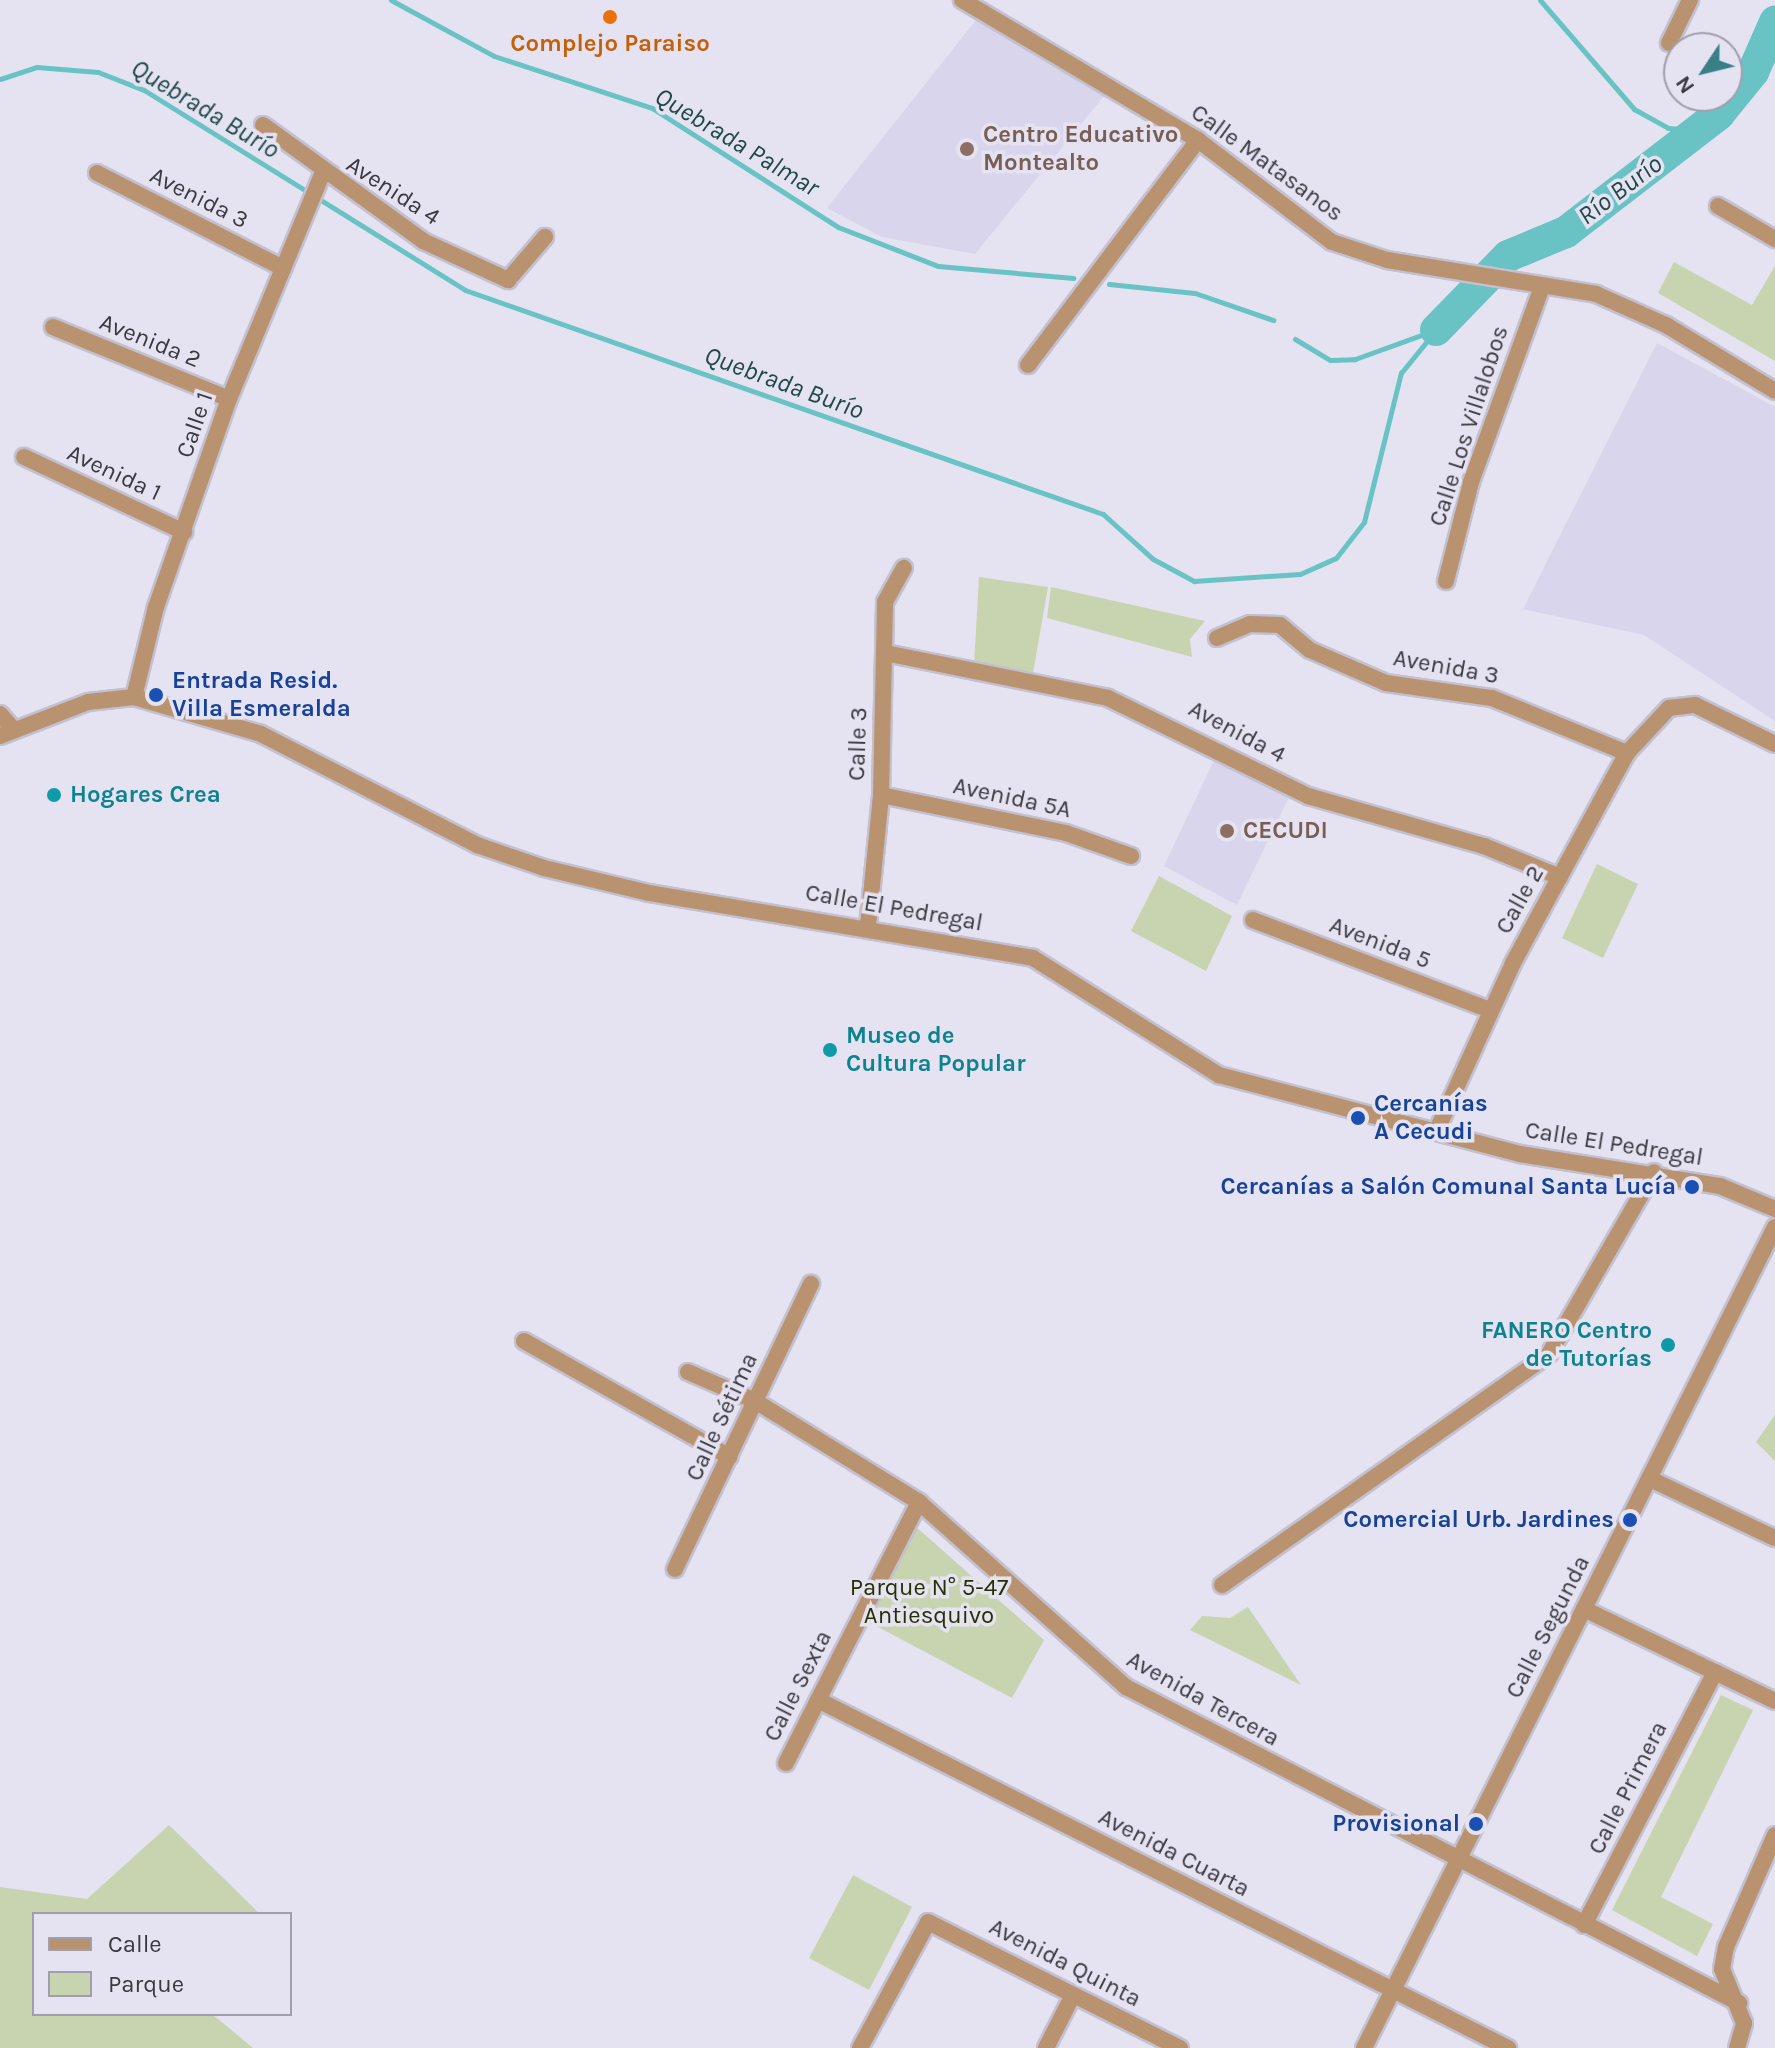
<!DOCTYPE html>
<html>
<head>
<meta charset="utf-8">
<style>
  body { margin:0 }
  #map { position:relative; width:1775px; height:2048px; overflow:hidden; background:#e5e2f2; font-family:Karla,sans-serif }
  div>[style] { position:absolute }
  .built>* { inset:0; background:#d9d5ec }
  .green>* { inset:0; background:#c8d4af }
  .stream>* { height:5px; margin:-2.5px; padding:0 2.5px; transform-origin:2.5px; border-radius:2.5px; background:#69c3c4 }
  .river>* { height:32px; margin:-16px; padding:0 16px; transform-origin:16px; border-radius:16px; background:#69c3c4 }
  .roads { filter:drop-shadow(2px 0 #c3c0cf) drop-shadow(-2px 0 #c3c0cf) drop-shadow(0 2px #c3c0cf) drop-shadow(0 -2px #c3c0cf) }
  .minor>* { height:16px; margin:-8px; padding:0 8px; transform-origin:8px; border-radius:8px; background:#b99270 }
  .dots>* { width:22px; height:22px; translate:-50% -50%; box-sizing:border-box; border:4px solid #e5e2f2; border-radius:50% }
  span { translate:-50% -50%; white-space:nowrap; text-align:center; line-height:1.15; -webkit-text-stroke:7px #e5e2f2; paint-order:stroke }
  .food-label { font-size:24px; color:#c56008; font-weight:700 }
  .education-label { font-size:24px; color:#785e54; font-weight:700 }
  .left { translate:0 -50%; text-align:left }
  .street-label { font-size:24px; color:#3b3a41 }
  .transit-label { font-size:24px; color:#164399; font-weight:700 }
  .right { translate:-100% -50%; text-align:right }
  .culture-label { font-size:24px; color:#0d838f; font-weight:700 }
  .park-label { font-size:24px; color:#263101 }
  .water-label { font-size:26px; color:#1f4949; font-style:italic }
  .legend { position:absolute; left:32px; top:1912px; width:260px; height:104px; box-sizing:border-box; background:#e5e2f2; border:2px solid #a19fab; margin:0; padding:10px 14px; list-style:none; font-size:24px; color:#3b3a41 }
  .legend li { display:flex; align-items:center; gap:16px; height:40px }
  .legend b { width:40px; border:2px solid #a19fab }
  .north { position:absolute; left:1663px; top:32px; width:80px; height:80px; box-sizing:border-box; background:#e5e2f2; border:2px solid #a19fab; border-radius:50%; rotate:235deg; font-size:22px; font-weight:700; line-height:32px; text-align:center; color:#3b3a41 }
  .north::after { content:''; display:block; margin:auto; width:28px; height:36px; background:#388086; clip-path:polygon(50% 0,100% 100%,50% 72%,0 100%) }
</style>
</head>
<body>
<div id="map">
  <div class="built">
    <div style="clip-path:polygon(983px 11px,1109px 90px,975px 254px,882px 237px,827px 208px)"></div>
    <div style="clip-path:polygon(1657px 343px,1775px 407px,1775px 721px,1644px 635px,1523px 609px)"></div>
    <div style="clip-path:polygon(1216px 756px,1289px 797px,1237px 905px,1164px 866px)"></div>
  </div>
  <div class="green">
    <div style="clip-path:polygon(1674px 262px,1752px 305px,1775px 266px,1775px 361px,1658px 293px)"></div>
    <div style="clip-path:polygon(979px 577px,1048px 587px,1033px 673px,974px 664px)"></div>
    <div style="clip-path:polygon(1051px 587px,1205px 621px,1190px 639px,1192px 657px,1047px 618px)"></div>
    <div style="clip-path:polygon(1597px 864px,1638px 884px,1603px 958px,1562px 938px)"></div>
    <div style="clip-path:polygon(1159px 876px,1232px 916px,1206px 971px,1131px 931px)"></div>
    <div style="clip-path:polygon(1775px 1415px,1775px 1461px,1756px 1442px)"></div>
    <div style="clip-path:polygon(915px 1526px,1044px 1640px,1012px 1698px,863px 1619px)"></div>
    <div style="clip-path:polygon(1248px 1607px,1301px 1685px,1190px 1630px,1202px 1616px,1230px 1618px)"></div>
    <div style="clip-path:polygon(1721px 1695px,1753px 1710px,1661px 1897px,1713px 1924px,1697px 1956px,1612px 1910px)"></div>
    <div style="clip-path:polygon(169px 1825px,260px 1914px,34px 1914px,34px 2014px,212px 2014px,253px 2048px,0 2048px,0 1887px,87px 1899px)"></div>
    <div style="clip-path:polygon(853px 1875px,912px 1907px,869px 1990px,809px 1958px)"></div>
  </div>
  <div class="stream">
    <div style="left:391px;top:0;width:117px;rotate:28.5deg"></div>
    <div style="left:494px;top:56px;width:166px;rotate:18.2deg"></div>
    <div style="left:652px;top:108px;width:221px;rotate:32.6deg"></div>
    <div style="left:838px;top:227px;width:107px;rotate:21.3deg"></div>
    <div style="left:938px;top:266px;width:136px;rotate:5.1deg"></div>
    <div style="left:1540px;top:0;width:144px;rotate:49.2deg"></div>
    <div style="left:1634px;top:109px;width:39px;rotate:29deg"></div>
    <div style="left:1668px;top:128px;width:29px;rotate:4deg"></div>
    <div style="left:0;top:79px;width:39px;rotate:-18deg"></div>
    <div style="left:37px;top:67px;width:61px;rotate:4.7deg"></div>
    <div style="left:98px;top:72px;width:49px;rotate:21.4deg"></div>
    <div style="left:144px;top:90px;width:378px;rotate:31.9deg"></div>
    <div style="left:465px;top:290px;width:676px;rotate:19.35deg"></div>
    <div style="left:1103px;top:514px;width:67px;rotate:42deg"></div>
    <div style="left:1153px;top:559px;width:47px;rotate:28.2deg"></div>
    <div style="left:1194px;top:581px;width:106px;rotate:-3.8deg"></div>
    <div style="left:1300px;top:574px;width:39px;rotate:-24deg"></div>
    <div style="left:1336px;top:558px;width:46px;rotate:-52.1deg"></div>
    <div style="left:1364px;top:522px;width:154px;rotate:-76.1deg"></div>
    <div style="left:1401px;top:373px;width:55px;rotate:-50.9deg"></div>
    <div style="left:1109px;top:284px;width:86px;rotate:6deg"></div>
    <div style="left:1195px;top:293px;width:83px;rotate:19.1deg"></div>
    <div style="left:1295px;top:339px;width:41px;rotate:31deg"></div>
    <div style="left:1330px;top:360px;width:25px;rotate:-2deg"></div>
    <div style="left:1355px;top:359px;width:85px;rotate:-19.9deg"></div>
  </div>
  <div class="river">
    <div style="left:1436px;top:330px;width:103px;rotate:-45.8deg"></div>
    <div style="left:1508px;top:256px;width:63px;rotate:-22.5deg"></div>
    <div style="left:1566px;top:232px;width:193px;rotate:-37.6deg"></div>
    <div style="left:1719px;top:114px;width:54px;rotate:-51deg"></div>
    <div style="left:1753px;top:72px;width:55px;rotate:-66.3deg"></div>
  </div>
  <div class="roads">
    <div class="minor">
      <div style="left:962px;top:0;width:274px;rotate:30.7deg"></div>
      <div style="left:1198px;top:140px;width:168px;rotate:37.3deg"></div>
      <div style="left:1332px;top:242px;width:58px;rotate:18.1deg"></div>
      <div style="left:1387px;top:260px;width:212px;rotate:9.2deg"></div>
      <div style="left:1596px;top:294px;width:77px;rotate:23.9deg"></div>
      <div style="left:1666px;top:325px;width:127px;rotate:31.2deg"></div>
      <div style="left:1669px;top:43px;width:48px;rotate:-64deg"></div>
      <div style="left:263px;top:125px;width:198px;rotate:35.9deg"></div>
      <div style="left:423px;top:241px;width:94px;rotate:24.6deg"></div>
      <div style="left:508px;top:280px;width:57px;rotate:-49.3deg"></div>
      <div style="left:97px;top:173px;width:204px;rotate:27.1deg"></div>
      <div style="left:1718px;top:206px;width:66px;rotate:30.1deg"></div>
      <div style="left:53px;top:327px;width:190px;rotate:22.2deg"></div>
      <div style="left:1028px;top:365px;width:282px;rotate:-52.9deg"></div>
      <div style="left:24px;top:457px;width:177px;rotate:25.1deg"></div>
      <div style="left:1446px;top:581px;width:102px;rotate:-75.8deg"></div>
      <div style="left:1471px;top:482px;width:208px;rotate:-70deg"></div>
      <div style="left:1217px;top:638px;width:36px;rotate:-23deg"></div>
      <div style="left:1250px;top:624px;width:30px;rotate:2deg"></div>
      <div style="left:1280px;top:625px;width:39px;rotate:40deg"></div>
      <div style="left:1310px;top:650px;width:83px;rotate:23.5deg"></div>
      <div style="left:1386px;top:683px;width:107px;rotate:8.1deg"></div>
      <div style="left:1492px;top:698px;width:146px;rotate:22.2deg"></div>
      <div style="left:885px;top:653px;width:227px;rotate:11.4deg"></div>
      <div style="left:1108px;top:698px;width:223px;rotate:26.1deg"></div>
      <div style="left:1308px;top:796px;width:183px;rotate:15.9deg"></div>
      <div style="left:1484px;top:846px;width:82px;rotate:22.2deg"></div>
      <div style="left:134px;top:697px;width:93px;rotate:-76.3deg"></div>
      <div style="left:156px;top:607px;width:220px;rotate:-70.7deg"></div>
      <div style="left:229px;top:399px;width:243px;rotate:-67.5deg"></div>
      <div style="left:0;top:714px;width:21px;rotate:49deg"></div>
      <div style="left:0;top:736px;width:94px;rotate:-21.1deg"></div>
      <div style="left:88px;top:702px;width:46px;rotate:-6.2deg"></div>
      <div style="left:134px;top:697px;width:132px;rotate:16.2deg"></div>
      <div style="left:261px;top:734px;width:243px;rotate:27.2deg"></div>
      <div style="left:477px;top:845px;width:71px;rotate:18.9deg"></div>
      <div style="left:544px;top:868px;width:108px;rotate:13.4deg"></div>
      <div style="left:649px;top:893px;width:389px;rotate:9.6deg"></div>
      <div style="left:1033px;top:958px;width:220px;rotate:32.2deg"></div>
      <div style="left:1219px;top:1075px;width:311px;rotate:14.7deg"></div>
      <div style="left:1520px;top:1154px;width:203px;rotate:9.1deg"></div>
      <div style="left:1720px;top:1186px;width:60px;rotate:22.7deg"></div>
      <div style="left:881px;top:795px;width:189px;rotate:11.6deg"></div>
      <div style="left:1066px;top:833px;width:69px;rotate:19.5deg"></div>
      <div style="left:1253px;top:920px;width:254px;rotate:20.8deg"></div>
      <div style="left:868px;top:926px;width:132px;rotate:-84.3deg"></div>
      <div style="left:881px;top:795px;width:193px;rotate:-88.8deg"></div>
      <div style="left:885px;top:602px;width:39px;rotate:-61deg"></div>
      <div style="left:1437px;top:1130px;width:183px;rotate:-65.5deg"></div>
      <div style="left:1513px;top:963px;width:239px;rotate:-61.5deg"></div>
      <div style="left:1627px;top:753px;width:62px;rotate:-47deg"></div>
      <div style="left:1669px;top:708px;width:26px;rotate:-7deg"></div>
      <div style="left:1695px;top:705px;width:89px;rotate:26deg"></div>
      <div style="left:524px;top:1341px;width:236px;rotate:29.4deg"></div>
      <div style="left:688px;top:1372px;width:73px;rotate:23.4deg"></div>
      <div style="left:755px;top:1401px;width:193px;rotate:31.6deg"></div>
      <div style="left:919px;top:1502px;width:278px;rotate:41.8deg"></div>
      <div style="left:1126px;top:1687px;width:690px;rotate:27.27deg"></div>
      <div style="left:1650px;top:1479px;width:138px;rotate:25.3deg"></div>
      <div style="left:675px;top:1569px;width:316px;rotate:-64.5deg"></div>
      <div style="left:1222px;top:1585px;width:400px;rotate:-35.2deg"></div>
      <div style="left:1549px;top:1354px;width:210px;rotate:-60deg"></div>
      <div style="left:1584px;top:1609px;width:212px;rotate:25.7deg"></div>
      <div style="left:818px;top:1700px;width:773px;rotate:26.76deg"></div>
      <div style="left:786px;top:1763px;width:293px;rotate:-63deg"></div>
      <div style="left:1584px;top:1925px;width:285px;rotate:-62.6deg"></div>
      <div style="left:860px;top:2048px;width:143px;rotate:-61.6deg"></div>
      <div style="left:928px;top:1922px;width:282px;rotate:26.6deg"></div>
      <div style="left:1046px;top:2048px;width:59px;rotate:-63deg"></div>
      <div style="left:1364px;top:2048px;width:918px;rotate:-63.41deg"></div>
      <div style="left:1737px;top:2048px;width:26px;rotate:-74deg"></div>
      <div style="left:1744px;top:2023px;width:58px;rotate:-112.2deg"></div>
      <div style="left:1722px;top:1969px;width:22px;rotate:-80deg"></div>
      <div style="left:1726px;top:1947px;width:122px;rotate:-66.4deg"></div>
    </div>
  </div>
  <div class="dots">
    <div style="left:610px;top:17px;background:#e8710a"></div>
    <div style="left:967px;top:149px;background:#8d6e63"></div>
    <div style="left:156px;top:695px;background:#1a4fb4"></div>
    <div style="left:54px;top:795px;background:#0f9aa8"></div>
    <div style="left:1227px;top:831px;background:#8d6e63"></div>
    <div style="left:830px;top:1050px;background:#0f9aa8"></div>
    <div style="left:1358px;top:1118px;background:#1a4fb4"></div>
    <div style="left:1692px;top:1187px;background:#1a4fb4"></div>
    <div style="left:1668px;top:1345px;background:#0f9aa8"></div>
    <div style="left:1630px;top:1520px;background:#1a4fb4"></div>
    <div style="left:1476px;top:1824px;background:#1a4fb4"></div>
  </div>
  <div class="food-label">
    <span style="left:610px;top:44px">Complejo Paraiso</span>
  </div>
  <div class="education-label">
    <span class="left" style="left:983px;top:149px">Centro Educativo<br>Montealto</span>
    <span class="left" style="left:1243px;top:831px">CECUDI</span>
  </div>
  <div class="street-label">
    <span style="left:1267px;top:163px;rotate:36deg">Calle Matasanos</span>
    <span style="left:393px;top:191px;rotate:33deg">Avenida 4</span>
    <span style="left:199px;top:198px;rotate:27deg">Avenida 3</span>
    <span style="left:150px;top:341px;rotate:22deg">Avenida 2</span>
    <span style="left:195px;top:425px;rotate:-71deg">Calle 1</span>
    <span style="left:1469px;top:426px;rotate:-72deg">Calle Los Villalobos</span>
    <span style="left:114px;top:473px;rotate:25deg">Avenida 1</span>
    <span style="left:1446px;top:667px;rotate:10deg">Avenida 3</span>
    <span style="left:1237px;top:732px;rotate:28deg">Avenida 4</span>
    <span style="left:858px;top:744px;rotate:-88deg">Calle 3</span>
    <span style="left:1012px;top:798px;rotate:12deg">Avenida 5A</span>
    <span style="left:1520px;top:900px;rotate:-61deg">Calle 2</span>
    <span style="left:894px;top:908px;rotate:10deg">Calle El Pedregal</span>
    <span style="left:1380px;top:943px;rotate:21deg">Avenida 5</span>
    <span style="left:1614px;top:1144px;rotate:9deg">Calle El Pedregal</span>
    <span style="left:722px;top:1417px;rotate:-65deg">Calle Sétima</span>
    <span style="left:1548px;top:1627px;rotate:-63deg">Calle Segunda</span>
    <span style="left:798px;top:1686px;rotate:-63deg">Calle Sexta</span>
    <span style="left:1203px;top:1699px;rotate:29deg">Avenida Tercera</span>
    <span style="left:1628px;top:1788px;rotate:-63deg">Calle Primera</span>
    <span style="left:1174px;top:1853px;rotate:27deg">Avenida Cuarta</span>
    <span style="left:1065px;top:1963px;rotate:27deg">Avenida Quinta</span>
  </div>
  <div class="transit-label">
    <span class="left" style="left:172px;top:695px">Entrada Resid.<br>Villa Esmeralda</span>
    <span class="left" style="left:1374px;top:1118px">Cercanías<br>A Cecudi</span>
    <span class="right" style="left:1676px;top:1187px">Cercanías a Salón Comunal Santa Lucía</span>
    <span class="right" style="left:1614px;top:1520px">Comercial Urb. Jardines</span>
    <span class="right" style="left:1460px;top:1824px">Provisional</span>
  </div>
  <div class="culture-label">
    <span class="left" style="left:70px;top:795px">Hogares Crea</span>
    <span class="left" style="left:846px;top:1050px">Museo de<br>Cultura Popular</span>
    <span class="right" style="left:1652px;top:1345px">FANERO Centro<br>de Tutorías</span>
  </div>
  <div class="park-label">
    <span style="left:929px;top:1602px">Parque N° 5-47<br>Antiesquivo</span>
  </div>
  <div class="water-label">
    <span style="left:205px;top:109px;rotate:31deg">Quebrada Burío</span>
    <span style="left:737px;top:142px;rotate:31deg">Quebrada Palmar</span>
    <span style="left:1620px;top:190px;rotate:-37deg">Río Burío</span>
    <span style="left:784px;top:383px;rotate:20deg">Quebrada Burío</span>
  </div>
  <ul class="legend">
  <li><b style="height:10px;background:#b99270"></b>Calle</li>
  <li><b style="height:22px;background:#c8d4af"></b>Parque</li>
  </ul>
  <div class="north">N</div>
</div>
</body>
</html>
